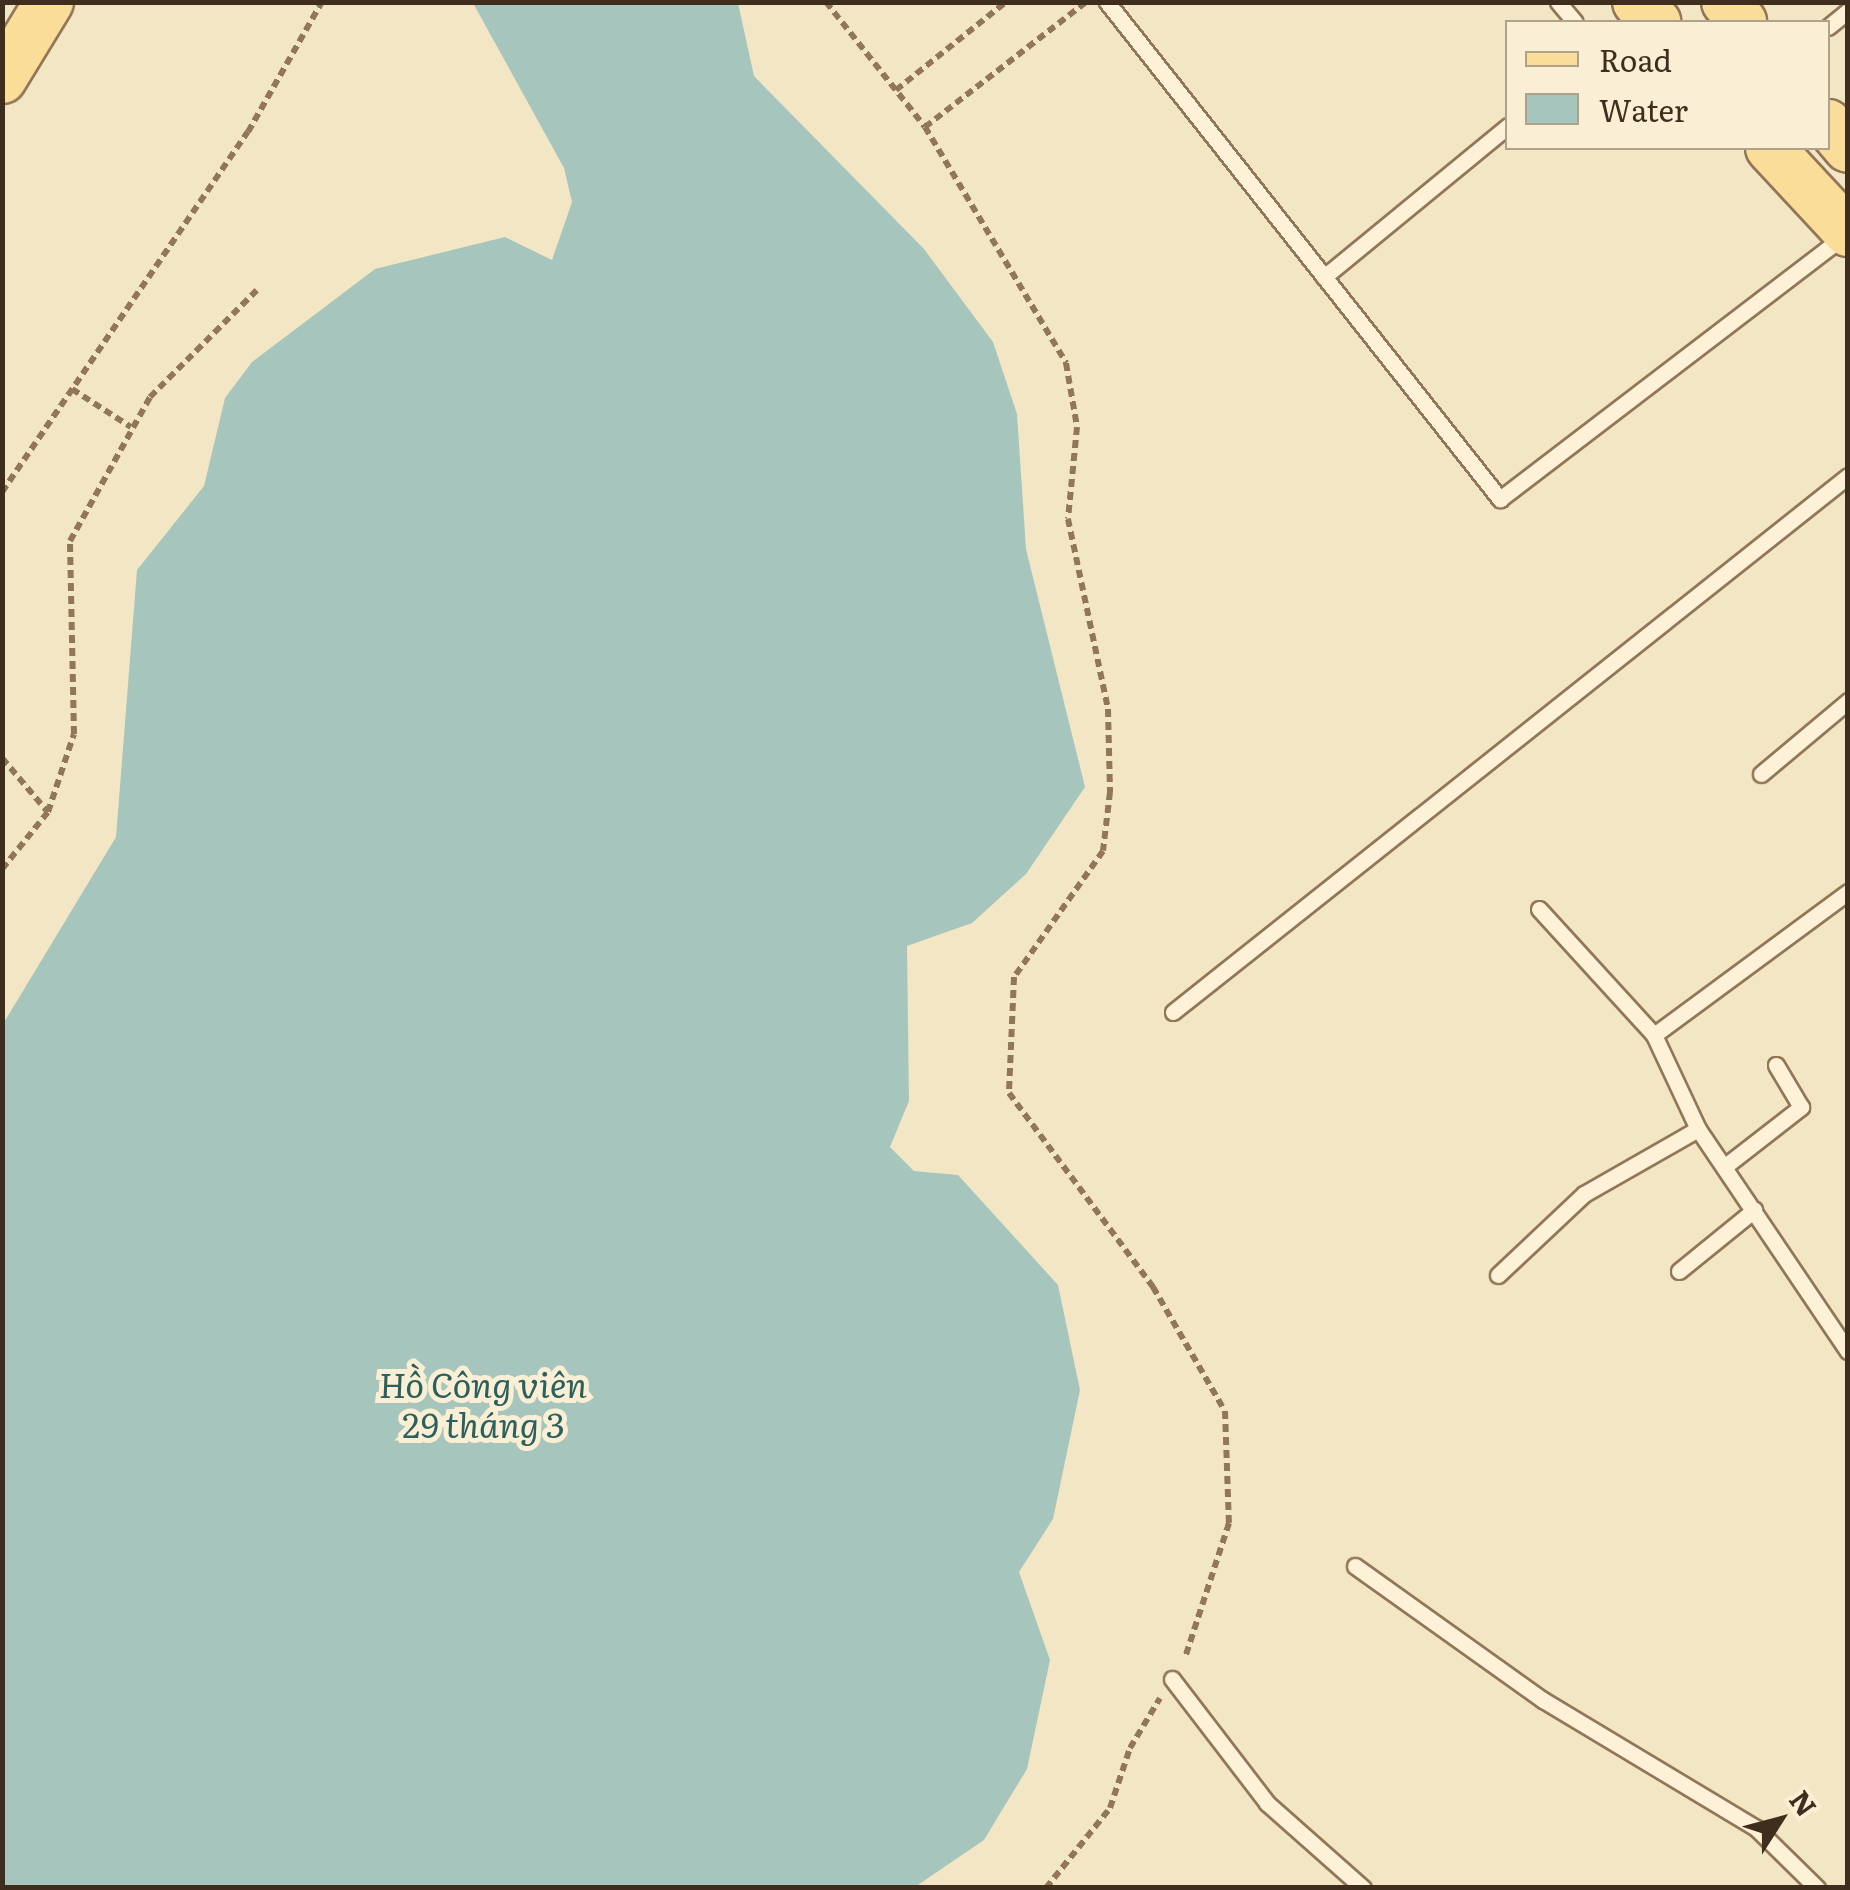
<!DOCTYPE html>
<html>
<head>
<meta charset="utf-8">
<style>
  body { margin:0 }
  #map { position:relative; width:1850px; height:1890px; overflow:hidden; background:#f3e6c4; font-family:Literata,serif }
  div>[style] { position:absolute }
  .water>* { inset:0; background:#a6c6bd }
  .path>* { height:6px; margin-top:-3px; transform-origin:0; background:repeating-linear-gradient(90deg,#917757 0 8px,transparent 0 13px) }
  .roads { filter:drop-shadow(2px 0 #917757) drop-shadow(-2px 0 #917757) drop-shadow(0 2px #917757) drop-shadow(0 -2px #917757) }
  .lane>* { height:15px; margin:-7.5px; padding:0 7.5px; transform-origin:7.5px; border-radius:7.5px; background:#fdf2d8 }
  .primary>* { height:48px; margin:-24px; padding:0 24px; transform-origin:24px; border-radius:24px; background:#fadd98 }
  span { translate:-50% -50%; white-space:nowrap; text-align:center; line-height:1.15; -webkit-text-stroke:10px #faefd4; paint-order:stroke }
  .water-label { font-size:35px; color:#2b605e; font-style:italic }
  .frame { position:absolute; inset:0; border:5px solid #3f2e1d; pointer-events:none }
  .legend { position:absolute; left:1505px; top:20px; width:325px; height:130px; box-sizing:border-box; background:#faefd4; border:2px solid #afa28b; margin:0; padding:12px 18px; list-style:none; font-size:30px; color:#3f2e1d }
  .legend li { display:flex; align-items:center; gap:20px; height:50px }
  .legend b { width:50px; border:2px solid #afa28b }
  .north { position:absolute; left:1730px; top:1770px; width:100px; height:100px; -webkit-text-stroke:8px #faefd4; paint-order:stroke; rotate:54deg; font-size:28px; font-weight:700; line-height:40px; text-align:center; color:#3f2e1d }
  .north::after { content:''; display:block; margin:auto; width:35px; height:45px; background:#3f2e1d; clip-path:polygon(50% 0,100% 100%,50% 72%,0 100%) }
</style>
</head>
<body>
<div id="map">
  <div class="water">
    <div style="clip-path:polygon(473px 3px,738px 3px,754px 76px,924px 249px,993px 342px,1017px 414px,1026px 549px,1085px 787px,1026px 874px,972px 923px,907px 946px,909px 1101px,890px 1147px,914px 1171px,958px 1175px,1058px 1285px,1080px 1390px,1053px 1519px,1019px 1572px,1050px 1660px,1027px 1769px,984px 1840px,915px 1887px,3px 1887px,3px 1024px,116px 837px,137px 570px,204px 486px,225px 398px,252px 362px,375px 269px,505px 237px,552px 260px,572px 202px,564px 168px)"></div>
  </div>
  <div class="path">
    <div style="left:826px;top:2px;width:159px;rotate:51.6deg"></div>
    <div style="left:925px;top:127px;width:275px;rotate:59.1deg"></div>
    <div style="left:1066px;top:363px;width:65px;rotate:80.2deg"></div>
    <div style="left:1077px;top:427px;width:92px;rotate:95.6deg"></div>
    <div style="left:1068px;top:519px;width:194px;rotate:78.1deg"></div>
    <div style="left:1108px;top:709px;width:83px;rotate:88.6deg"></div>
    <div style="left:1110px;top:792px;width:59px;rotate:96.8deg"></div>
    <div style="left:1103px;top:851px;width:154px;rotate:125.2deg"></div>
    <div style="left:1014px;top:977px;width:116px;rotate:92.5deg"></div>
    <div style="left:1009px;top:1093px;width:242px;rotate:53.4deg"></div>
    <div style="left:1153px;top:1287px;width:143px;rotate:59.9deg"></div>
    <div style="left:1225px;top:1411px;width:112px;rotate:88deg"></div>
    <div style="left:1229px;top:1523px;width:142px;rotate:108.1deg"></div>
    <div style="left:896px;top:90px;width:141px;rotate:-38.7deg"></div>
    <div style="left:925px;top:127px;width:202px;rotate:-37.8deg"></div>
    <div style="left:72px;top:389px;width:70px;rotate:32.8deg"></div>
    <div style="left:2px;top:492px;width:436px;rotate:-55.7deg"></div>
    <div style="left:248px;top:132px;width:150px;rotate:-60.4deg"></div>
    <div style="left:2px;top:758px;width:70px;rotate:49.7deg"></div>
    <div style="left:2px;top:869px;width:73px;rotate:-51.1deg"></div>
    <div style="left:48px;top:812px;width:82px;rotate:-71.6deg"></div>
    <div style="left:74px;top:734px;width:193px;rotate:-91.2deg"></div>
    <div style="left:70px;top:541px;width:165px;rotate:-60.9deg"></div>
    <div style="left:150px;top:397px;width:151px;rotate:-45deg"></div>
    <div style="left:1046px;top:1888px;width:102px;rotate:-51.3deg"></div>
    <div style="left:1110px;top:1808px;width:63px;rotate:-71.6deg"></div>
    <div style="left:1130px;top:1748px;width:58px;rotate:-59deg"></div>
  </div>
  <div class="roads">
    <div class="lane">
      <div style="left:1107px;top:2px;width:634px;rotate:51.67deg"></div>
      <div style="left:1500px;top:499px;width:433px;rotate:-37.4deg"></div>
      <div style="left:1558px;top:2px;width:26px;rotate:50deg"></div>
      <div style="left:1828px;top:27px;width:26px;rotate:-39deg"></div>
      <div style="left:1324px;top:277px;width:238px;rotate:-39.4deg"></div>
      <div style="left:1761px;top:774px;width:114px;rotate:-40deg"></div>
      <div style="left:1539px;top:909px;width:171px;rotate:47.6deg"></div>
      <div style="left:1654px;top:1035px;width:104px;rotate:64.9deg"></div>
      <div style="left:1698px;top:1129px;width:268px;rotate:56deg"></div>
      <div style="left:1173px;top:1012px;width:862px;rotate:-38.45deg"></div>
      <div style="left:1654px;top:1035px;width:241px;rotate:-36.4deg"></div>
      <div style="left:1724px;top:1167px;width:98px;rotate:-37.9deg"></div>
      <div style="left:1801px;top:1107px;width:49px;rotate:-120.8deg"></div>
      <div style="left:1679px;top:1271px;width:97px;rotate:-39.1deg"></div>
      <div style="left:1498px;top:1275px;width:118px;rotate:-43.3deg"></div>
      <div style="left:1584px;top:1194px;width:131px;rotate:-29.7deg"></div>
      <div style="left:1355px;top:1566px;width:231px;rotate:35.5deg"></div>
      <div style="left:1543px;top:1700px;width:249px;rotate:31deg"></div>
      <div style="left:1756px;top:1828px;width:86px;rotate:44.5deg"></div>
      <div style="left:1172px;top:1679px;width:156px;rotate:52.5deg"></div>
      <div style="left:1267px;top:1803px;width:128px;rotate:41.5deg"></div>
    </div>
    <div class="primary">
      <div style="left:1637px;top:2px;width:28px;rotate:46deg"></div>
      <div style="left:1726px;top:2px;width:26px;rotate:51deg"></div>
      <div style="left:2px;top:79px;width:90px;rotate:-58.6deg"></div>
      <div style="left:1828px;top:124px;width:31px;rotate:50deg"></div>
      <div style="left:1770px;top:148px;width:115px;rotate:47.1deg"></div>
    </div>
  </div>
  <div class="water-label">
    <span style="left:483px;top:1403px">Hồ Công viên<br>29 tháng 3</span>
  </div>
  <div class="frame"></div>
  <ul class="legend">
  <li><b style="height:12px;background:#fadd98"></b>Road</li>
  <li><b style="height:28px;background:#a6c6bd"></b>Water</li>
  </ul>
  <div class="north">N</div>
</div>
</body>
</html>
